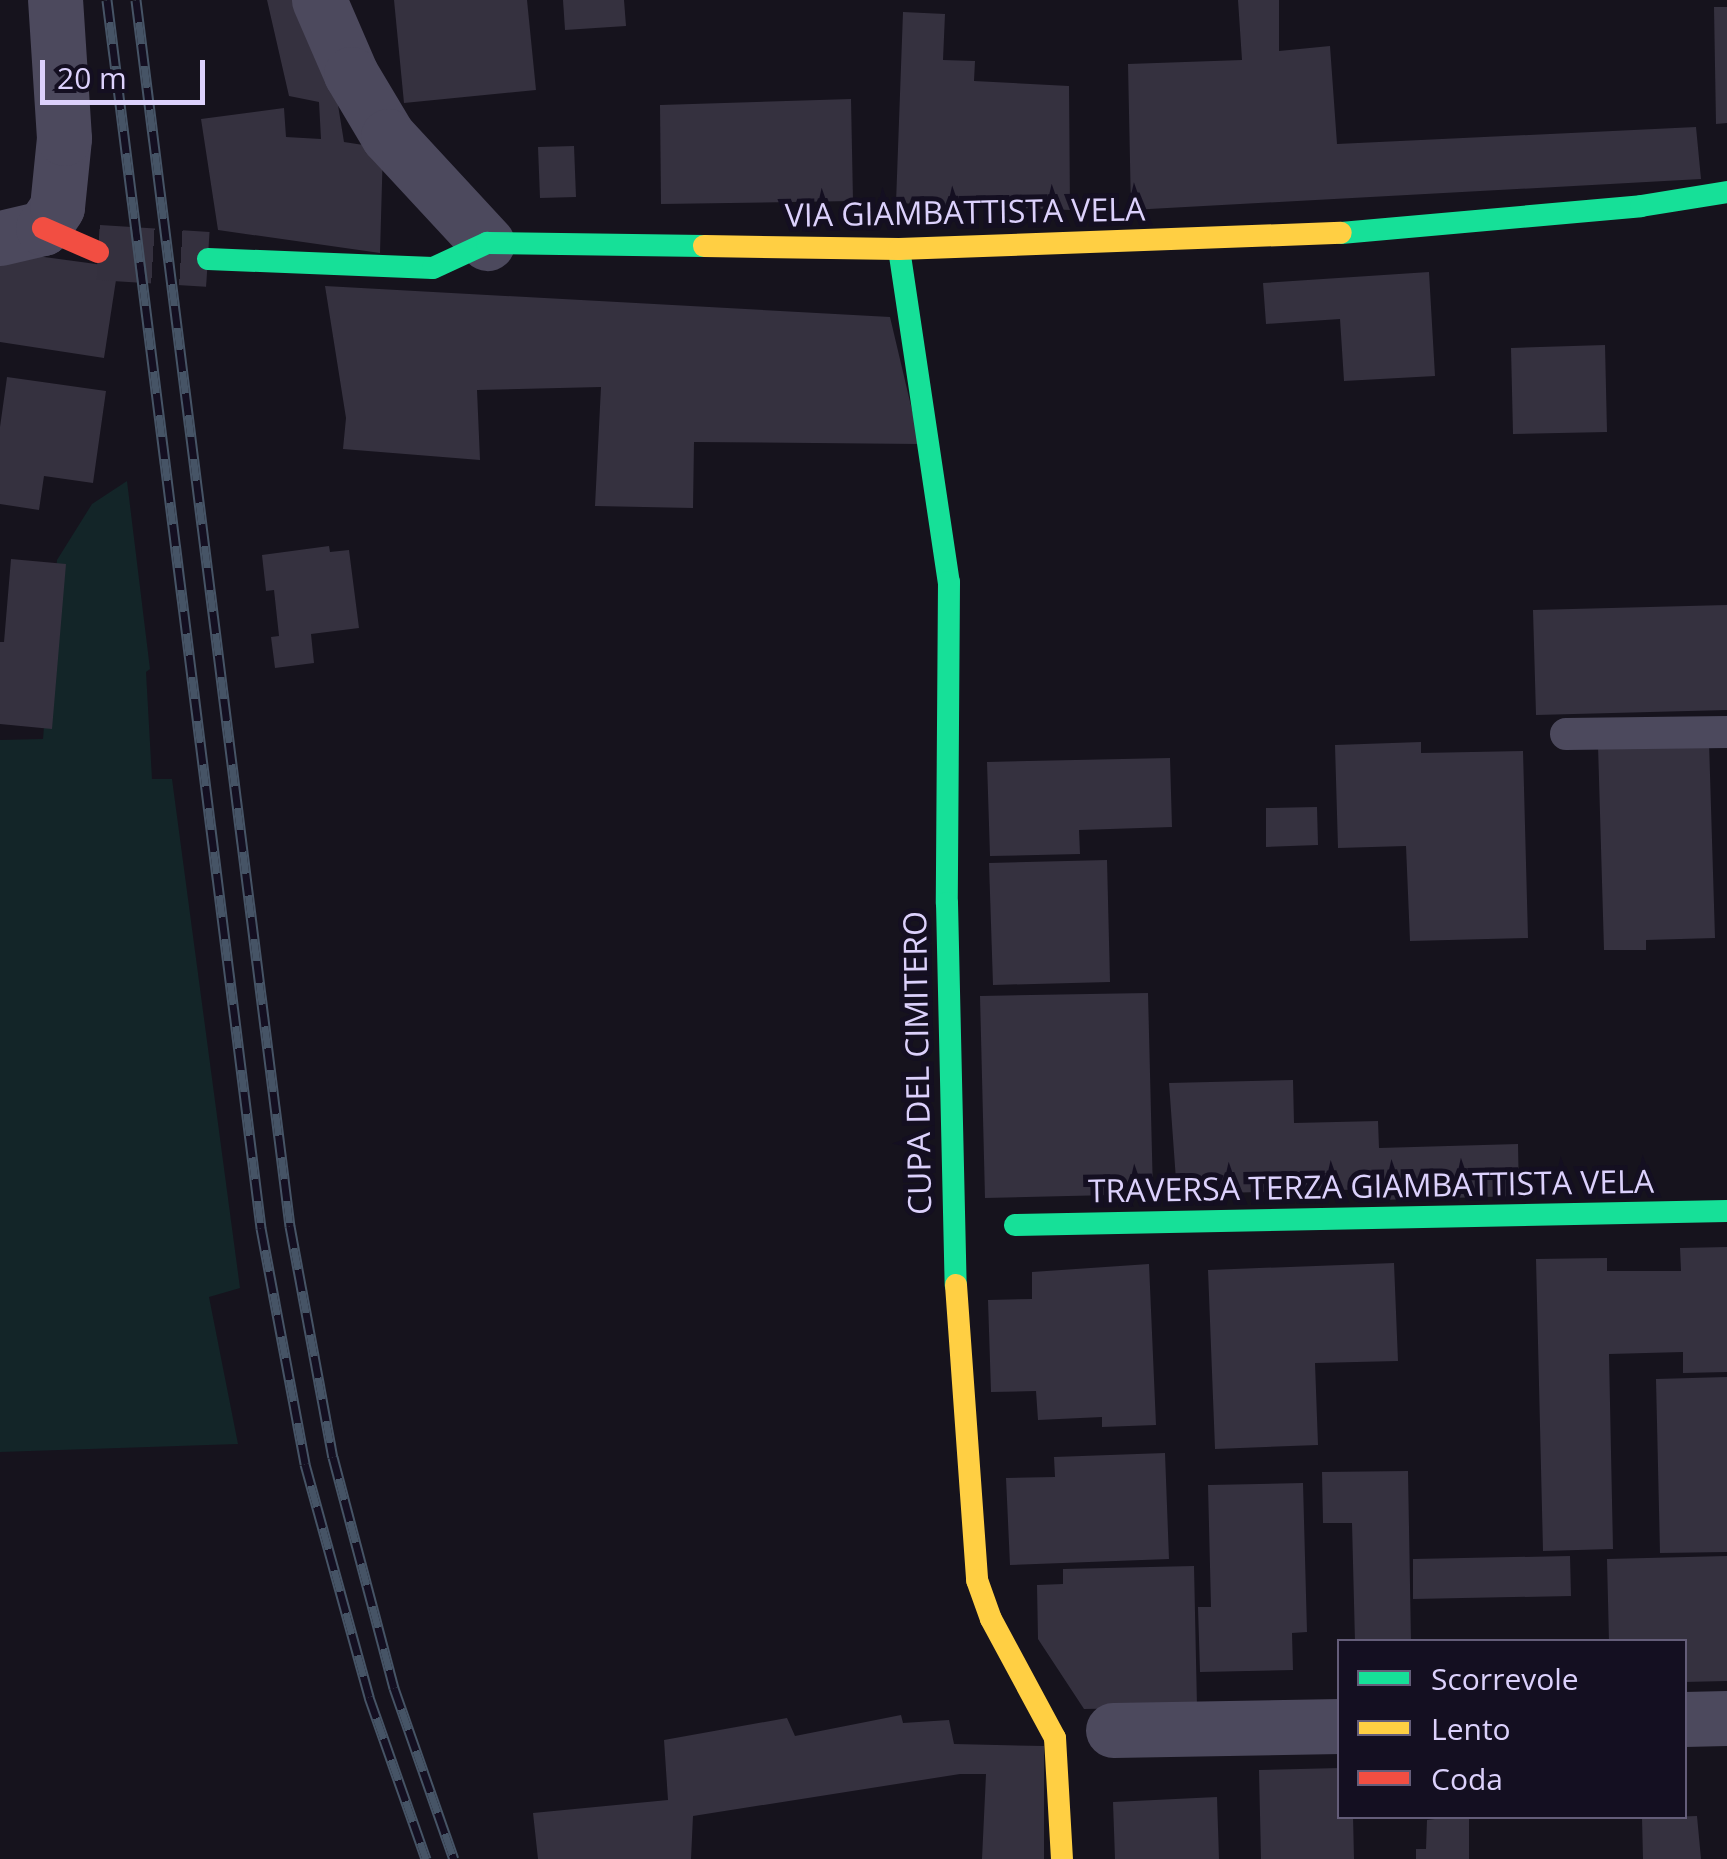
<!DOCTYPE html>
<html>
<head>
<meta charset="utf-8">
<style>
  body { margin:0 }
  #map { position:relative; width:1727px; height:1859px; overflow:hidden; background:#16131d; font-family:"Open Sans",sans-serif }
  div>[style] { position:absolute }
  .green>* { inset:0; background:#132528 }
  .building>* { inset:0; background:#35313f }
  .secondary-tunnel>* { height:55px; margin-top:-27.5px; transform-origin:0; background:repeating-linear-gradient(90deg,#34303e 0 55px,transparent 0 83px) }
  .lane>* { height:32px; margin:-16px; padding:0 16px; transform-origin:16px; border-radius:16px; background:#4c495d }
  .street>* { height:55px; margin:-27.5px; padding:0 27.5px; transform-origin:27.5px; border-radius:27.5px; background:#4c495d }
  .fast>* { height:22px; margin:-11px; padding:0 11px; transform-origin:11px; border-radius:11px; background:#16e098 }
  .slow>* { height:22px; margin:-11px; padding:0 11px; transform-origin:11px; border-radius:11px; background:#ffcf43 }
  .jam>* { height:22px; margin:-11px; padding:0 11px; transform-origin:11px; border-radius:11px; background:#f24e42 }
  .rail>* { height:11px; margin-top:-5.5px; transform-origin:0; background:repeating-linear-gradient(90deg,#140f21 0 22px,#465466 0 44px); box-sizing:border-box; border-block:2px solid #465466 }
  span { translate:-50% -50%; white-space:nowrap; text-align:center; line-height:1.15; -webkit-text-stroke:10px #140f21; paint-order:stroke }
  .street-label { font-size:32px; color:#dcd1fc }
  .legend { position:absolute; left:1337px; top:1639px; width:350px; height:180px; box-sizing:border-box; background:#140f21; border:2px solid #645d79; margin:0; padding:12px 18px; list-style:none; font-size:30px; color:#dcd1fc }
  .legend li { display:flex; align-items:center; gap:20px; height:50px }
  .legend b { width:50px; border:2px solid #645d79 }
  .scale { position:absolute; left:40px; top:60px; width:165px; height:45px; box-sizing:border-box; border:5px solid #dcd1fc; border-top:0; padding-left:12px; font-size:30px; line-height:35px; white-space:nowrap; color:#dcd1fc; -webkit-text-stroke:8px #140f21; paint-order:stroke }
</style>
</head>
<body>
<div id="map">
  <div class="green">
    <div style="clip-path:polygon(127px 481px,150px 669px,146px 672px,152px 779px,172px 779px,240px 1288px,209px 1297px,238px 1444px,0 1452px,0 740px,43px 739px,57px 560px,92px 504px)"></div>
  </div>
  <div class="building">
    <div style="clip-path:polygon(267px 0,306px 0,338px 105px,344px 142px,383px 148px,380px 253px,218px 230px,201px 119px,284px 108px,286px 137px,321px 139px,319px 102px,289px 96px)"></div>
    <div style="clip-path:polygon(394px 0,527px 0,536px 90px,404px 103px)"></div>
    <div style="clip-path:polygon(563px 0,624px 0,626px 26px,565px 30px)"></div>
    <div style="clip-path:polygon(1238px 0,1279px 0,1279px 51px,1330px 46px,1337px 144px,1696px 127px,1701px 179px,1131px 210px,1128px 64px,1242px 60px)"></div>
    <div style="clip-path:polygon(1714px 7px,1727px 7px,1727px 123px,1716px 124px)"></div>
    <div style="clip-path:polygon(903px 12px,945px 14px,943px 60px,975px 61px,974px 81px,1069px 86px,1070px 210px,896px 203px)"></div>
    <div style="clip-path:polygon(851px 99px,853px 201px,661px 204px,660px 105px)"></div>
    <div style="clip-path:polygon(574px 146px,576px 197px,540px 198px,538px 147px)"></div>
    <div style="clip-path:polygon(0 251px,118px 267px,104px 358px,0 342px)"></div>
    <div style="clip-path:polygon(1429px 272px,1435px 376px,1344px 381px,1340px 319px,1266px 324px,1263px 283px)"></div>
    <div style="clip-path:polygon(325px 286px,890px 317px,920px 444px,694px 442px,693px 508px,595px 506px,601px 387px,477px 390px,480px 460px,343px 449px,346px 418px)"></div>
    <div style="clip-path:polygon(1605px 345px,1607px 432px,1513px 434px,1511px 348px)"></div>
    <div style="clip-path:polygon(7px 377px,106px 391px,93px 483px,44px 476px,39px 510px,0 504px,0 427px)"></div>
    <div style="clip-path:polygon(329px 546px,330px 552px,349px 550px,359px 628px,311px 634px,314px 663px,275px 668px,271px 637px,279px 636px,274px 590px,266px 591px,262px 555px)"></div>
    <div style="clip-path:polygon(11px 559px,66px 564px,52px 729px,0 724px,0 642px,4px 642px)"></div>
    <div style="clip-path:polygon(1727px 605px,1727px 710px,1536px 715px,1533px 610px)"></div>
    <div style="clip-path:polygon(1421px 742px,1421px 753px,1523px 751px,1528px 938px,1410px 941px,1406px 846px,1338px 848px,1335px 745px)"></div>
    <div style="clip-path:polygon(1709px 742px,1715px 938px,1646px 940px,1646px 950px,1604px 950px,1598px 745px)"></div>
    <div style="clip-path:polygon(1170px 758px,1172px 827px,1079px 830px,1080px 854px,990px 856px,987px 762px)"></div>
    <div style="clip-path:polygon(1317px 807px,1318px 845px,1266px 847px,1266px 808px)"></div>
    <div style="clip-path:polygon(1107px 860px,1110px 982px,993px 985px,989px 863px)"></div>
    <div style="clip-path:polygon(1148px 993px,1153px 1194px,985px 1198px,980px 996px)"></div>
    <div style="clip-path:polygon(1293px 1080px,1294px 1123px,1378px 1121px,1379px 1148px,1518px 1144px,1519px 1196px,1380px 1200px,1379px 1189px,1177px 1194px,1169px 1083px)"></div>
    <div style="clip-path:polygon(1727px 1247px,1727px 1372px,1683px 1373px,1683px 1352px,1609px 1354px,1613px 1549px,1543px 1551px,1536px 1259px,1607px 1258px,1607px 1271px,1681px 1271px,1680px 1248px)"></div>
    <div style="clip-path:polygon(1394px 1263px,1398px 1361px,1315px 1363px,1318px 1445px,1215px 1449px,1208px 1270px)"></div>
    <div style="clip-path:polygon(1149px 1264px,1156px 1425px,1102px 1427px,1102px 1417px,1038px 1420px,1036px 1391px,991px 1392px,988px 1300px,1032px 1299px,1032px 1272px)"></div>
    <div style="clip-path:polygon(1727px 1377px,1727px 1552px,1660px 1553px,1656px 1379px)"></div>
    <div style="clip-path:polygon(1165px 1453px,1169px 1559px,1010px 1565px,1006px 1478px,1055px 1477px,1054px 1457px)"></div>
    <div style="clip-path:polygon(1408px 1471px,1411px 1642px,1355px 1642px,1352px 1523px,1323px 1523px,1322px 1472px)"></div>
    <div style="clip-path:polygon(1303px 1483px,1307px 1632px,1292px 1633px,1293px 1670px,1200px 1672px,1198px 1607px,1211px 1607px,1208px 1485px)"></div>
    <div style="clip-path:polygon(1570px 1556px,1571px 1596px,1413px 1599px,1413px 1559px)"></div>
    <div style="clip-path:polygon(1727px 1556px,1727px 1681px,1684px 1682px,1684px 1642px,1609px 1642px,1607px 1559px)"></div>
    <div style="clip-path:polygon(1194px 1566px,1197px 1707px,1084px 1709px,1038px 1639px,1037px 1585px,1063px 1584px,1063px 1569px)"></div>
    <div style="clip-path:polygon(901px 1715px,903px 1723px,949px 1720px,954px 1744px,1044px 1746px,1044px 1859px,982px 1859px,986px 1774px,960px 1774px,693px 1816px,691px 1859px,538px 1859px,533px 1813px,668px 1800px,664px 1740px,787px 1718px,795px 1736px)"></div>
    <div style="clip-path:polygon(1340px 1768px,1340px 1816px,1353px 1816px,1354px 1859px,1261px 1859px,1259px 1770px)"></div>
    <div style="clip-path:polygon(1217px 1797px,1219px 1859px,1115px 1859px,1113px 1802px)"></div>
    <div style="clip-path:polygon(1458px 1816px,1469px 1816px,1469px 1859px,1416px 1859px,1416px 1849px,1426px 1849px,1427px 1820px)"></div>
    <div style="clip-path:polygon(1697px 1816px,1701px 1859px,1643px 1859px,1642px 1818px)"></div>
  </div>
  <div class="secondary-tunnel">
    <div style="left:98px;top:252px;width:110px;rotate:3.6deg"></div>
  </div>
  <div class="lane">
    <div style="left:1566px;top:734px;width:161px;rotate:-0.7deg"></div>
  </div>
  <div class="street">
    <div style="left:319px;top:0;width:81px;rotate:66.6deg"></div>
    <div style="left:351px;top:74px;width:72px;rotate:59.2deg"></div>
    <div style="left:388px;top:136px;width:146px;rotate:47.2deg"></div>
    <div style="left:0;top:238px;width:44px;rotate:-13.1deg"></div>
    <div style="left:43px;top:228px;width:25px;rotate:-56deg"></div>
    <div style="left:57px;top:207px;width:69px;rotate:-84.2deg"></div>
    <div style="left:64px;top:138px;width:138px;rotate:-93.7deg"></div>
    <div style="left:1684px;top:1719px;width:43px;rotate:-1.3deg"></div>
    <div style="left:1113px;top:1730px;width:227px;rotate:-1deg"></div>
  </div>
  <div class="fast">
    <div style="left:1341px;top:233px;width:301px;rotate:-5.1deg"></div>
    <div style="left:1641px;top:206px;width:87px;rotate:-9.2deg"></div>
    <div style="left:899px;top:249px;width:337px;rotate:81.5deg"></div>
    <div style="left:949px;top:582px;width:321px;rotate:90.4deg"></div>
    <div style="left:947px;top:903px;width:382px;rotate:88.7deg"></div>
    <div style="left:208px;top:259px;width:225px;rotate:2.3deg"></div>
    <div style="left:433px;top:268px;width:60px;rotate:-24.8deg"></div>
    <div style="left:487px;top:243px;width:217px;rotate:0.8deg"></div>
    <div style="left:1015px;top:1225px;width:712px;rotate:-1.13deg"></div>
  </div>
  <div class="slow">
    <div style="left:704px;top:246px;width:195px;rotate:0.9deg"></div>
    <div style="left:899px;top:249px;width:442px;rotate:-2.1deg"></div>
    <div style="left:956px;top:1285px;width:296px;rotate:85.9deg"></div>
    <div style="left:977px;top:1580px;width:41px;rotate:70.3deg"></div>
    <div style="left:991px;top:1619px;width:135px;rotate:61.7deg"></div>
    <div style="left:1055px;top:1738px;width:121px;rotate:86.7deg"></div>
  </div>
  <div class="jam">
    <div style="left:43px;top:228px;width:60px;rotate:23.6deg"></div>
  </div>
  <div class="rail">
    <div style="left:107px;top:0;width:1238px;rotate:82.85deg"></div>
    <div style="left:261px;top:1228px;width:240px;rotate:79.4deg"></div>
    <div style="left:305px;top:1464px;width:242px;rotate:74.6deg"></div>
    <div style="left:369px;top:1697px;width:172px;rotate:70.6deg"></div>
    <div style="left:136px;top:0;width:1236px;rotate:82.84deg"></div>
    <div style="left:290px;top:1226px;width:235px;rotate:79.5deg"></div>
    <div style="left:333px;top:1457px;width:239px;rotate:75.2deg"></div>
    <div style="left:394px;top:1688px;width:181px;rotate:70.7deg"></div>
  </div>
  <div class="street-label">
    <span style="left:965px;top:212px;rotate:-1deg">VIA GIAMBATTISTA VELA</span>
    <span style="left:917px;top:1063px;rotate:-91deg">CUPA DEL CIMITERO</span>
    <span style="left:1371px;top:1186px;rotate:-1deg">TRAVERSA TERZA GIAMBATTISTA VELA</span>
  </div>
  <ul class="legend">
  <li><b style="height:12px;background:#16e098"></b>Scorrevole</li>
  <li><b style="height:12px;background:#ffcf43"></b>Lento</li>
  <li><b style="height:12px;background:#f24e42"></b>Coda</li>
  </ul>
  <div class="scale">20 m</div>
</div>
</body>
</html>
